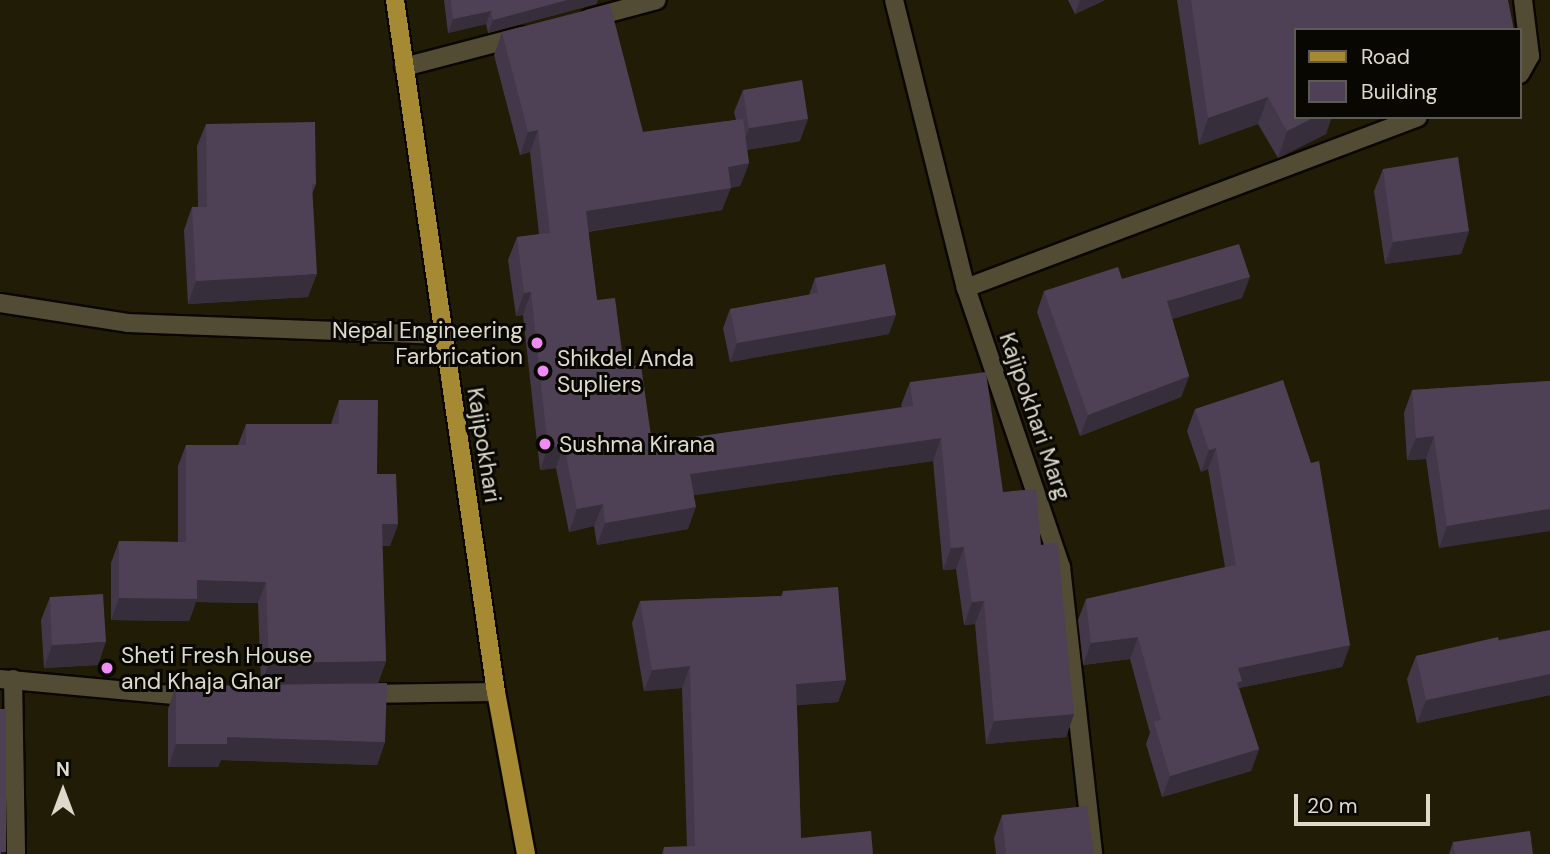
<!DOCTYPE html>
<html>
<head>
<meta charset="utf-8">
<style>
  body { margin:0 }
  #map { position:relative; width:1550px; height:854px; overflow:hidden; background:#211c06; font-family:"DM Sans",sans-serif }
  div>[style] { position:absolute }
  .roads { filter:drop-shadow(2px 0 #0b0600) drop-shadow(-2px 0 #0b0600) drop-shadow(0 2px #0b0600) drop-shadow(0 -2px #0b0600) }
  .minor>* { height:18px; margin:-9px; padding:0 9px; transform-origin:9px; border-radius:9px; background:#524c34 }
  .primary>* { height:18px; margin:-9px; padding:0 9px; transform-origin:9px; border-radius:9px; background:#a58933 }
  .wall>* { inset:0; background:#433849 }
  .shaded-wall>* { inset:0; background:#372e3c }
  .building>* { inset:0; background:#4e4155 }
  .dots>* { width:19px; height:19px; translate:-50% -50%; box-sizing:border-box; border:4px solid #090701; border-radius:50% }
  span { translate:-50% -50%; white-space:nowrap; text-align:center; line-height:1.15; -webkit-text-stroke:6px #090701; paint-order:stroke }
  .poi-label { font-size:23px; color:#dddacc }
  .right { translate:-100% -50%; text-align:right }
  .left { translate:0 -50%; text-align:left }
  .street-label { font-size:23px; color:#dddacc }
  .legend { position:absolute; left:1294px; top:28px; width:228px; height:91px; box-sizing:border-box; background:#090701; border:2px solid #5e5b52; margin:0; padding:9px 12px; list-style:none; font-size:21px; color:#dddacc }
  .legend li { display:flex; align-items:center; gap:14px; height:35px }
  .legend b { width:35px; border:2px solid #5e5b52 }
  .north { position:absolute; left:28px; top:756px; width:70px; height:70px; -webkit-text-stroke:5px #090701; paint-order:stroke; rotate:0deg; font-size:19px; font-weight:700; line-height:28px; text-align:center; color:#dddacc }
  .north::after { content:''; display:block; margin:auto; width:24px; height:32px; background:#dddacc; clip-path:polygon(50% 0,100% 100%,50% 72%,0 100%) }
  .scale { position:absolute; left:1294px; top:794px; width:136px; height:32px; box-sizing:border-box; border:4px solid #dddacc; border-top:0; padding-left:9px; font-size:21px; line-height:24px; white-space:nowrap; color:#dddacc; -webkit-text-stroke:5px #090701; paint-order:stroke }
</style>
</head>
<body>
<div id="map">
  <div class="roads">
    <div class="minor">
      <div style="left:894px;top:0;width:297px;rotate:76deg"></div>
      <div style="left:966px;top:288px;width:295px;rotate:71.2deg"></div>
      <div style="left:1061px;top:567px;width:289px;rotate:83.6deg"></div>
      <div style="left:590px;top:18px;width:69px;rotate:-15deg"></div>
      <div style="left:404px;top:67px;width:122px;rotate:-14.7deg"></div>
      <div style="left:1520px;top:74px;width:21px;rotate:-61deg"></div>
      <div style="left:1530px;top:56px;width:56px;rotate:-97.1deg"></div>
      <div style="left:966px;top:288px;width:483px;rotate:-20.7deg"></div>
      <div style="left:0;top:303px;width:129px;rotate:8.9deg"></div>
      <div style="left:127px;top:323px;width:315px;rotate:2.2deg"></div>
      <div style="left:0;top:679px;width:196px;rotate:5.3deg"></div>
      <div style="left:13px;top:679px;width:175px;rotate:89deg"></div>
      <div style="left:363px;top:694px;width:133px;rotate:-0.9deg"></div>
    </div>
    <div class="primary">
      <div style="left:395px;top:0;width:699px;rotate:81.7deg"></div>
      <div style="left:496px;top:692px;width:165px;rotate:79.5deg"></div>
    </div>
  </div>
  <div class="wall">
    <div style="clip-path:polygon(444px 0,598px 0,596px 4px,488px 33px,486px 24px,448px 33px)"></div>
    <div style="clip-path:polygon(1068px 0,1105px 0,1075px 14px)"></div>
    <div style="clip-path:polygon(1177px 0,1508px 0,1296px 30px,1326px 134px,1278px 158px,1258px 124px,1199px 145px)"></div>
    <div style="clip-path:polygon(502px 32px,643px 132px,736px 120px,734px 112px,743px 90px,800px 141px,747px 150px,749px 163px,740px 186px,730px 188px,722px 210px,588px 232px,597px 300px,624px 367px,652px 443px,902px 407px,901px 405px,910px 382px,1003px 492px,1041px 545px,1074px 714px,1066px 737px,986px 744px,975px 624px,964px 625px,956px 569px,943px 570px,933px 461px,694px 495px,688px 529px,597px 545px,594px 526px,569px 532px,556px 468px,540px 470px,523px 315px,516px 316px,508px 260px,517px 237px,539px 234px,530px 152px,520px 155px,494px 55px)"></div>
    <div style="clip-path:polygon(206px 124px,316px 184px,312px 194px,308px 297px,188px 304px,184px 230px,192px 207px,198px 207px,197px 146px)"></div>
    <div style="clip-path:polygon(1383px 169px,1469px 231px,1461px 254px,1385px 264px,1374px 191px)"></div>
    <div style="clip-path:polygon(815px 278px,889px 334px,730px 362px,723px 328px,730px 309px,809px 295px)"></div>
    <div style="clip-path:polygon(1122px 279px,1242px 298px,1172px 319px,1189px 376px,1181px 397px,1080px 436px,1037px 312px,1044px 291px)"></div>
    <div style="clip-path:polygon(1550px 381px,1439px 548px,1426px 459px,1407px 460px,1404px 413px,1412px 390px)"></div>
    <div style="clip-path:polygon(339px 400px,377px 474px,398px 524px,390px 546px,382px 546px,386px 661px,378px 683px,261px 685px,258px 603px,196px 602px,189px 621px,111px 620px,111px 563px,119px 541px,178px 542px,178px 466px,186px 445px,238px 445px,246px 424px,331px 424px)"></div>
    <div style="clip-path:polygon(1195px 409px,1350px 645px,1342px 667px,1239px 688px,1259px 749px,1251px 771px,1162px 797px,1146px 744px,1150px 733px,1130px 659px,1083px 665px,1078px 620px,1086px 599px,1225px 567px,1208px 469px,1201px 472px,1187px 431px)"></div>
    <div style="clip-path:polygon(783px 591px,846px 680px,838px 702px,797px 705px,801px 838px,873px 854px,662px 854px,664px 847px,687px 847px,682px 688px,644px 691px,632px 623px,640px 601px,781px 596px)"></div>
    <div style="clip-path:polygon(50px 597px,98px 665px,44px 668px,41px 620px)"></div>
    <div style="clip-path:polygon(1550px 630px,1550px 695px,1417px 723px,1407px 679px,1416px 656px)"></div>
    <div style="clip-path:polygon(176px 686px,385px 742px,377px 765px,221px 760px,218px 767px,168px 767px,168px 709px)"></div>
    <div style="clip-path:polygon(1002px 815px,1094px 854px,996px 854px,994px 838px)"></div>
    <div style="clip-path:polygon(1453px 842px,1533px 854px,1449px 854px)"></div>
  </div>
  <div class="shaded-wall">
    <div style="clip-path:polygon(567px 0,598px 0,596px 4px,488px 33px,493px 20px)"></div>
    <div style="clip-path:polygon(1080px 0,1105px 0,1075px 14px)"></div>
    <div style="clip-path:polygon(491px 11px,486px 24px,448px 33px,453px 19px)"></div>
    <div style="clip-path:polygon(1268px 97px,1258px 124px,1199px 145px,1208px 118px)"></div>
    <div style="clip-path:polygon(1315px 117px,1332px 117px,1326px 134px,1278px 158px,1287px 131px)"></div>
    <div style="clip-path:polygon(808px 119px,800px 141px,740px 151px,749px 128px)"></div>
    <div style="clip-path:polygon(538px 130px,530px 152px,520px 155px,528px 132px)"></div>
    <div style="clip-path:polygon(749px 163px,740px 186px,720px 189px,728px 167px)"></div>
    <div style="clip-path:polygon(731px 188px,722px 210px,577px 233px,586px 211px)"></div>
    <div style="clip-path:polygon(1469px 231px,1461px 254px,1385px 264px,1393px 242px)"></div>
    <div style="clip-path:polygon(317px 274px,308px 297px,188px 304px,196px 281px)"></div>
    <div style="clip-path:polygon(1250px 277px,1242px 298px,1159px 323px,1167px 301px)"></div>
    <div style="clip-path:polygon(531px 292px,523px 315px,516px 316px,524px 293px)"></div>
    <div style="clip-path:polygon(896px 315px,889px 334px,730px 362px,737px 343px)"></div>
    <div style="clip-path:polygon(1189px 376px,1181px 397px,1080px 436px,1088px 415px)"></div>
    <div style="clip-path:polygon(1434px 436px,1426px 459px,1407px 460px,1416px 438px)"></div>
    <div style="clip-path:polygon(941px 438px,933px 461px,682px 497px,690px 474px)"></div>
    <div style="clip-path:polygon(564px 445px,556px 468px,540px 470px,548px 448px)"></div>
    <div style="clip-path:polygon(1216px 448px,1208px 469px,1201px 472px,1209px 450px)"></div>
    <div style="clip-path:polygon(603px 504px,594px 526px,569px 532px,577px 509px)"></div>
    <div style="clip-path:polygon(696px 507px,688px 529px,597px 545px,605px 523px)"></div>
    <div style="clip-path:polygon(1550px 509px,1550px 531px,1439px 548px,1447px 526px)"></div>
    <div style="clip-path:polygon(382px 524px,398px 524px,390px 546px,374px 546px)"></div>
    <div style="clip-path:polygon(964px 547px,956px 569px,943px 570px,951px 548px)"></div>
    <div style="clip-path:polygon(197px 580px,266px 582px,258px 603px,196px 602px,189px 621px,111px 620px,119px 598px)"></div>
    <div style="clip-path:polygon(984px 601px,975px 624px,964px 625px,972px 602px)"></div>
    <div style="clip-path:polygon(1138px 637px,1130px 659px,1083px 665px,1091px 643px)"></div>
    <div style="clip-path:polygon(106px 642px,98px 665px,44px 668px,52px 645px)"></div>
    <div style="clip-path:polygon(1350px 645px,1342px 667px,1239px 688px,1234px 703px,1238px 668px)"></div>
    <div style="clip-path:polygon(386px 661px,378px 683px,261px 685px,269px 663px)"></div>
    <div style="clip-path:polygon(690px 666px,682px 688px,644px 691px,652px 670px)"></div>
    <div style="clip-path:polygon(1550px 674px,1550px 695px,1417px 723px,1426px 700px)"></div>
    <div style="clip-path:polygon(846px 680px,838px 702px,788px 706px,796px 684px)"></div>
    <div style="clip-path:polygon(1074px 714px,1066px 737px,986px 744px,994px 721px)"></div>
    <div style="clip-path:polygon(227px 737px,385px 742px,377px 765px,221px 760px,218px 767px,168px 767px,176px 744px)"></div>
    <div style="clip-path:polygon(1259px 749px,1251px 771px,1162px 797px,1170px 776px)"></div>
  </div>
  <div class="building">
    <div style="clip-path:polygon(451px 0,567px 0,493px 20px,491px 11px,453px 19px)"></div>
    <div style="clip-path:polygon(1191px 0,1508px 0,1514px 30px,1296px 30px,1296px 117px,1315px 117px,1287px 131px,1268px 97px,1208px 118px)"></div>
    <div style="clip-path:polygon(610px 4px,643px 132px,743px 119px,749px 163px,728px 167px,731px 188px,586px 211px,597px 300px,615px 298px,624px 367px,641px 365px,652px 443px,913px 406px,910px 382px,986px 372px,1003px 492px,1036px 489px,1041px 545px,1057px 542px,1058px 547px,1074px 714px,994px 721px,984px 601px,972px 602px,964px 547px,951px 548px,941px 438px,690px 474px,696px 507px,605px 523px,603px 504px,577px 509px,564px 445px,548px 448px,531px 292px,524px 293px,517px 237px,550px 233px,538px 130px,528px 132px,502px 32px)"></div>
    <div style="clip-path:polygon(802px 80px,808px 119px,749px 128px,743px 90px)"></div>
    <div style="clip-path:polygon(315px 122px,316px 184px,312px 184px,317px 274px,196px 281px,192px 207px,207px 207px,206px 124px)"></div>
    <div style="clip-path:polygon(1458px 157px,1469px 231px,1393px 242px,1383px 169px)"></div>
    <div style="clip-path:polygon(1239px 244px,1250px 277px,1167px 301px,1189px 376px,1088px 415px,1044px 291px,1118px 267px,1122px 279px)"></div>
    <div style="clip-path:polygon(885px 264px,896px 315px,737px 343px,730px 309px,818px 293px,815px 278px)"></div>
    <div style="clip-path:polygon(1283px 380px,1311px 463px,1319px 461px,1350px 645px,1238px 668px,1242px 681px,1237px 683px,1259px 749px,1170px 776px,1154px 722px,1161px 720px,1138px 637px,1091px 643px,1086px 599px,1236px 565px,1216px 448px,1209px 450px,1195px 409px)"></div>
    <div style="clip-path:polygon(1550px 381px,1550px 509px,1447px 526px,1434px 436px,1416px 438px,1412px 390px)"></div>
    <div style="clip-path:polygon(339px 400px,378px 400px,377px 474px,396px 474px,398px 524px,382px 524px,386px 661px,269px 663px,266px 582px,197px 580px,197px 599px,119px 598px,119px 541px,186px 542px,186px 445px,246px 445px,246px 424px,339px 424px)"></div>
    <div style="clip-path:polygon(838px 587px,846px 680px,796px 684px,801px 838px,871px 831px,873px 854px,664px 854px,664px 847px,695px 846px,690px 666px,652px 670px,640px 601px,783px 596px,783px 591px)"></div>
    <div style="clip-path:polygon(103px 594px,106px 642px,52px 645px,50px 597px)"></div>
    <div style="clip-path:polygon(1550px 630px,1550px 674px,1426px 700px,1416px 656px,1498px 637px,1499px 641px)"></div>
    <div style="clip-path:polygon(387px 683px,385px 742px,227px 737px,227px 744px,176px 744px,176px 686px)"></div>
    <div style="clip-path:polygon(0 709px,6px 709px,6px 852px,1px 852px,1px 854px,0 854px)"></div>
    <div style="clip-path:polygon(1087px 806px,1094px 854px,1006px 854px,1002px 815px)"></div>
    <div style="clip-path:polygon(1530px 831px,1533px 854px,1455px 854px,1453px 842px)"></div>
  </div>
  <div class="dots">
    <div style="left:537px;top:343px;background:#f18bf5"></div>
    <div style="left:543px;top:371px;background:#f18bf5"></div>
    <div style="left:545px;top:444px;background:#f18bf5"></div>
    <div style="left:107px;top:668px;background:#f18bf5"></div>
  </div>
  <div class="poi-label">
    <span class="right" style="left:523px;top:343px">Nepal Engineering<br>Farbrication</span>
    <span class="left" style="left:557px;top:371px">Shikdel Anda<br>Supliers</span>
    <span class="left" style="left:559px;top:444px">Sushma Kirana</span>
    <span class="left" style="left:121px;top:668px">Sheti Fresh House<br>and Khaja Ghar</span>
  </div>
  <div class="street-label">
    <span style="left:1035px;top:416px;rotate:71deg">Kajipokhari Marg</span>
    <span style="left:484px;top:445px;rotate:81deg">Kajipokhari</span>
  </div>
  <ul class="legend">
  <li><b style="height:9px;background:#a58933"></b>Road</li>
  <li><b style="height:19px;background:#4e4155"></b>Building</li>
  </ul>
  <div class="north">N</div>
  <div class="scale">20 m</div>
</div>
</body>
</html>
